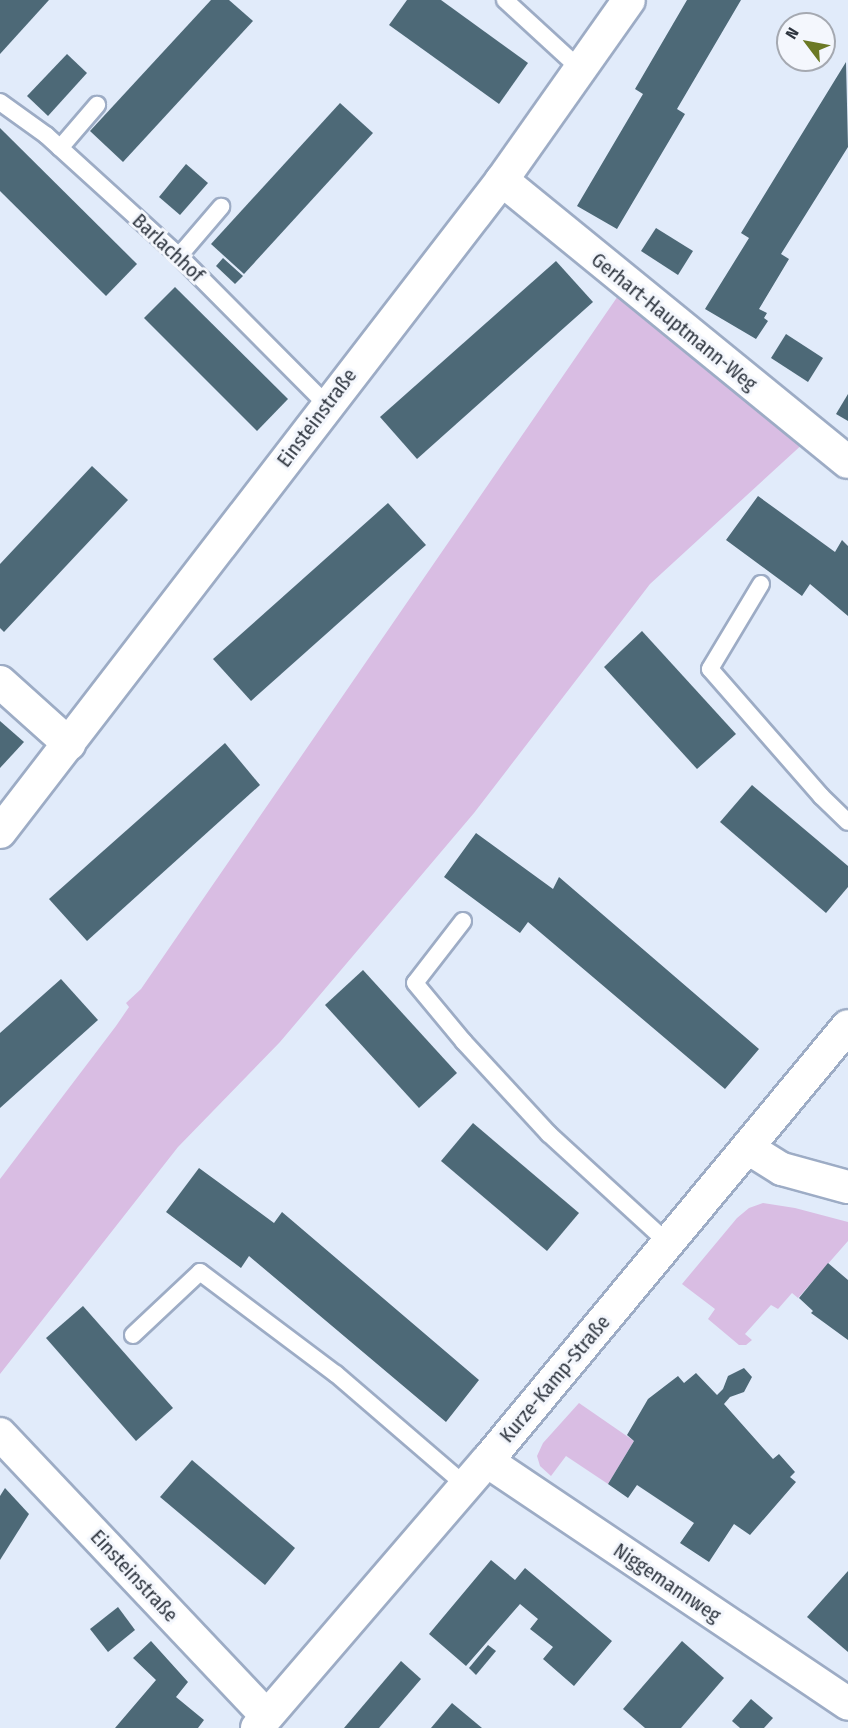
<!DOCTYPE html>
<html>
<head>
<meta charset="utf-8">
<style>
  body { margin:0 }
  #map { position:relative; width:848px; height:1728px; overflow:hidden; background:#e1ebfa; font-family:"Fira Sans Condensed",sans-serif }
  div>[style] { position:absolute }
  .green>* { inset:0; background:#d9bde3 }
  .building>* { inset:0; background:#4d6977 }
  .roads { filter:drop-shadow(2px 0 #9dacc5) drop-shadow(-2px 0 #9dacc5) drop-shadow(0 2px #9dacc5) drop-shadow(0 -2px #9dacc5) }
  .service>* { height:16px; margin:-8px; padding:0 8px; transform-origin:8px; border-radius:8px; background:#fff }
  .minor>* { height:32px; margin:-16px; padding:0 16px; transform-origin:16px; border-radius:16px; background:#fff }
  span { translate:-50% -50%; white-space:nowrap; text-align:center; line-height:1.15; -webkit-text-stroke:6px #f4f7fd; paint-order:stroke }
  .street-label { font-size:20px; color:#2e353f }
  .north { position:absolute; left:776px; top:12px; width:60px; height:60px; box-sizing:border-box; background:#f4f7fd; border:2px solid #a5a9b1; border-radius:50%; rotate:302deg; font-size:16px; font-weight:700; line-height:24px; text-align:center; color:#2e353f }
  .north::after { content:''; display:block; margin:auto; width:21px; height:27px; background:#6b7925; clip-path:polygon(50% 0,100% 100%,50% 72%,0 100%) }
</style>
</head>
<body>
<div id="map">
  <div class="green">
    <div style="clip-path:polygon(620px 293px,806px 441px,650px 584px,474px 813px,280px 1042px,178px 1147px,0 1374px,0 1179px,116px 1026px,129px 1007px,126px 1003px,141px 989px)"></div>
    <div style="clip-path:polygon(763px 1203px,795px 1208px,848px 1222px,848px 1241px,798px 1298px,792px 1293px,778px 1309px,771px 1305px,745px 1334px,752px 1340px,746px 1345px,739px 1345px,708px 1319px,715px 1309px,682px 1284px,737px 1218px,749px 1208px)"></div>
    <div style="clip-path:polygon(579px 1403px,634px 1441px,608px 1484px,566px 1456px,551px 1476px,540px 1466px,537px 1456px,543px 1443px)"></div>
  </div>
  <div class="building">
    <div style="clip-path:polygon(0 0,49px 0,0 54px)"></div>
    <div style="clip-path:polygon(211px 0,229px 0,253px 21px,123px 162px,90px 131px)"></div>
    <div style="clip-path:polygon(407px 0,441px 0,528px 63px,499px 104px,389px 25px)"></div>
    <div style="clip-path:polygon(687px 0,741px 0,677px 109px,685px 114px,617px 229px,577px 206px,643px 94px,635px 89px)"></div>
    <div style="clip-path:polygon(67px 54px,87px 73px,48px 116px,27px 96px)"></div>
    <div style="clip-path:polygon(846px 62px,848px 147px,781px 254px,789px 259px,759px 309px,767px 313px,764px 318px,768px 321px,756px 339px,705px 309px,749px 238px,741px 233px)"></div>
    <div style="clip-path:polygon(340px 103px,373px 133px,244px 274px,211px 244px)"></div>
    <div style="clip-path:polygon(0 128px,137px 264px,106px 296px,0 191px)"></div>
    <div style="clip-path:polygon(186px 164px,208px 183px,180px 215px,159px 197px)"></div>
    <div style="clip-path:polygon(656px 228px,693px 251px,678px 275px,641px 251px)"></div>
    <div style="clip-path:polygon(223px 258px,243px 276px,235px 284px,216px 266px)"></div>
    <div style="clip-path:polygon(556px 261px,593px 302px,417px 459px,380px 417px)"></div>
    <div style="clip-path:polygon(175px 287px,288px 399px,257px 431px,144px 318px)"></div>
    <div style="clip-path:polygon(786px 334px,823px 358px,808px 382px,771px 358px)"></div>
    <div style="clip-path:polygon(848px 394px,848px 421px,836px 414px)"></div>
    <div style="clip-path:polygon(92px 466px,128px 500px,4px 632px,0 628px,0 564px)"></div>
    <div style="clip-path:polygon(758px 496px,835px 552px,842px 540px,848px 546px,848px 616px,810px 584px,802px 596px,726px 540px)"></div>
    <div style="clip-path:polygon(388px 503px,426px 545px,251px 701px,213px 659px)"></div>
    <div style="clip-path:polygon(642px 631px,736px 734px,697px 769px,604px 667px)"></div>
    <div style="clip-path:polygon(0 721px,24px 742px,0 768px)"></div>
    <div style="clip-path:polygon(225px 743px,260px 785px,87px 941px,49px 899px)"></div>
    <div style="clip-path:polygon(752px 785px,848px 866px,848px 887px,826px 913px,720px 822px)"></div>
    <div style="clip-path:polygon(476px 833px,553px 889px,559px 877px,759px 1049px,725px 1089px,528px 922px,520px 933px,444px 877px)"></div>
    <div style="clip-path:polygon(363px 970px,457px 1073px,419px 1108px,325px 1005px)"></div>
    <div style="clip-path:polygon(61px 979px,98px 1020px,0 1108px,0 1033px)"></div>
    <div style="clip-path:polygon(473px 1123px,579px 1213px,547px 1251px,441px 1161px)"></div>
    <div style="clip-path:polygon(199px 1168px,274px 1223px,282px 1212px,479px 1380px,446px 1422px,249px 1256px,241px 1268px,166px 1212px)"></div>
    <div style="clip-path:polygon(828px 1263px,848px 1280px,848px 1340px,811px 1313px,813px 1311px,799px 1298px)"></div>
    <div style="clip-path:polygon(83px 1306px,173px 1408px,136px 1441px,46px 1338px)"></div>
    <div style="clip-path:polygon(744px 1368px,752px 1377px,744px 1392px,730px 1397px,724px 1404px,773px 1459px,779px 1454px,795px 1472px,790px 1477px,796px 1482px,750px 1535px,734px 1524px,709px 1562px,680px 1543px,694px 1523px,637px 1485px,628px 1498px,608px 1484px,634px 1441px,627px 1435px,648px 1399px,678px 1376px,684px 1383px,696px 1373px,717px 1395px,723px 1389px,728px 1376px)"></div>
    <div style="clip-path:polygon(192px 1460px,295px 1548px,265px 1585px,160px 1497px)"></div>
    <div style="clip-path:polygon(5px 1488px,29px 1514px,0 1560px,0 1496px)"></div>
    <div style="clip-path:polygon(491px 1560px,515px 1580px,525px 1568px,612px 1641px,574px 1686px,543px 1659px,553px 1647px,530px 1629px,538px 1619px,520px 1604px,466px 1666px,429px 1634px)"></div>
    <div style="clip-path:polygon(848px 1571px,848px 1652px,807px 1617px)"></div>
    <div style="clip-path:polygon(118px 1607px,135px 1630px,108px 1652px,90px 1629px)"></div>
    <div style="clip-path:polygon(151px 1641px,188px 1682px,176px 1697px,204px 1720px,198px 1728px,115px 1728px,156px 1680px,133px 1658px)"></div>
    <div style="clip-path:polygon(682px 1641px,724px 1678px,681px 1728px,645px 1728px,623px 1709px)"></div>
    <div style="clip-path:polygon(488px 1645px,496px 1651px,476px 1675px,469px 1668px)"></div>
    <div style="clip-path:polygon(401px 1661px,421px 1679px,379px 1728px,344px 1728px)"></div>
    <div style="clip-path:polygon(751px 1699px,773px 1718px,764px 1728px,740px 1728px,732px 1721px)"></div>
    <div style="clip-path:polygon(452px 1703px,482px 1728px,431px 1728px)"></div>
  </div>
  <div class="roads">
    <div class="service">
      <div style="left:505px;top:0;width:102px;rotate:42.6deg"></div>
      <div style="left:0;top:102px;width:57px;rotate:35.7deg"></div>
      <div style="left:46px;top:135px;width:180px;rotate:42.3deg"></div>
      <div style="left:179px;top:256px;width:210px;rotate:45.2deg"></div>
      <div style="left:60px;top:148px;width:57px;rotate:-49.3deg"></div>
      <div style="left:179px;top:256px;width:65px;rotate:-49.4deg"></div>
      <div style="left:761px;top:584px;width:99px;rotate:121deg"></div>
      <div style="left:710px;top:669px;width:169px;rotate:48.8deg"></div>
      <div style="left:821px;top:796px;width:37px;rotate:44deg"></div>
      <div style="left:463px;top:921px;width:78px;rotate:127.7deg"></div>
      <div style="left:415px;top:983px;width:77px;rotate:50.3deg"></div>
      <div style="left:464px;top:1042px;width:125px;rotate:47.3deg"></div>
      <div style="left:549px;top:1134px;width:161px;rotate:42.5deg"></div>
      <div style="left:133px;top:1335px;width:92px;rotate:-43.2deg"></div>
      <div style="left:200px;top:1272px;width:170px;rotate:36.9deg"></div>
      <div style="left:336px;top:1374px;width:170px;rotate:40.7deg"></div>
    </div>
    <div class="minor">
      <div style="left:502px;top:180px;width:446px;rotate:39.2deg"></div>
      <div style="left:0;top:682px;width:93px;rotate:41.9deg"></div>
      <div style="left:0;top:832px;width:823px;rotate:-52.41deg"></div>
      <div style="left:502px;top:180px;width:220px;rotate:-54.8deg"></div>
      <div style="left:748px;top:1148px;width:40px;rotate:32deg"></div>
      <div style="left:782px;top:1169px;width:68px;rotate:15.3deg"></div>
      <div style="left:0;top:1434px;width:388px;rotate:46.6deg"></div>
      <div style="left:487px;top:1461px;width:435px;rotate:33.9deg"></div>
      <div style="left:257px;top:1728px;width:352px;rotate:-49.3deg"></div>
      <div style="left:487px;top:1461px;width:565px;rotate:-50.31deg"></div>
    </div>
  </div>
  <div class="street-label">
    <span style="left:168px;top:248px;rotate:43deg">Barlachhof</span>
    <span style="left:674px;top:322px;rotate:39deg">Gerhart-Hauptmann-Weg</span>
    <span style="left:317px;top:418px;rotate:-53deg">Einsteinstraße</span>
    <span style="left:555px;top:1379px;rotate:-50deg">Kurze-Kamp-Straße</span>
    <span style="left:134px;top:1576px;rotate:47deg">Einsteinstraße</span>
    <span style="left:667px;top:1583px;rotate:34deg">Niggemannweg</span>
  </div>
  <div class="north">N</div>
</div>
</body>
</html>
